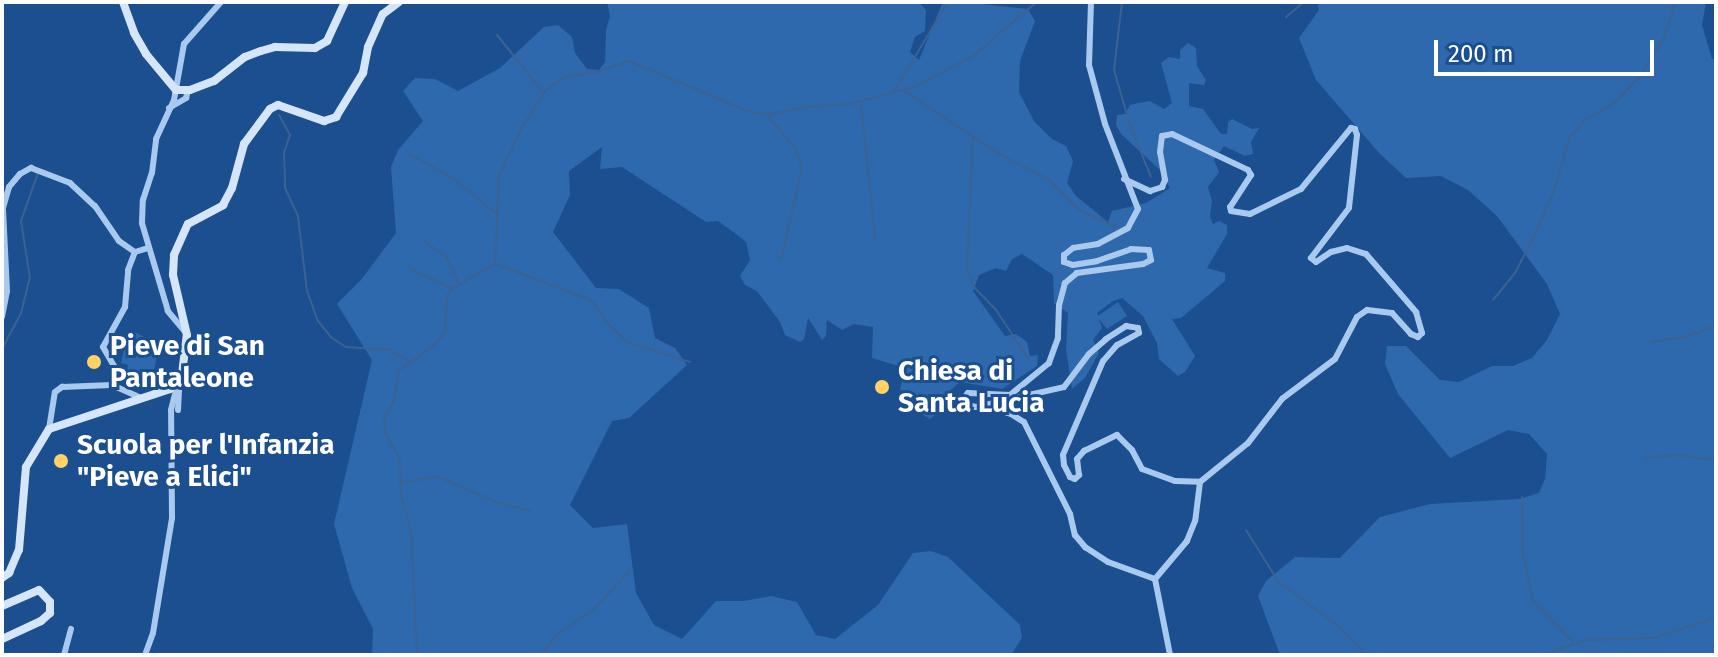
<!DOCTYPE html>
<html>
<head>
<meta charset="utf-8">
<style>
  body { margin:0 }
  #map { position:relative; width:1718px; height:657px; overflow:hidden; background:#1b4f8f; font-family:"Fira Sans",sans-serif }
  div>[style] { position:absolute }
  .green>* { inset:0; background:#2e69ad }
  .stream>* { height:2px; margin:-1px; padding:0 1px; transform-origin:1px; border-radius:1px; background:#3c6290 }
  .street>* { height:6px; margin:-3px; padding:0 3px; transform-origin:3px; border-radius:3px; background:#a9c9ee }
  .secondary>* { height:8px; margin:-4px; padding:0 4px; transform-origin:4px; border-radius:4px; background:#d6e6fa }
  .dots>* { width:22px; height:22px; translate:-50% -50%; box-sizing:border-box; border:4px solid #1b4f8f; border-radius:50% }
  span { translate:-50% -50%; white-space:nowrap; text-align:center; line-height:1.15; -webkit-text-stroke:6px #1b4f8f; paint-order:stroke }
  .poi-label { font-size:28px; color:#fff; font-weight:700 }
  .left { translate:0 -50%; text-align:left }
  .frame { position:absolute; inset:0; border:4px solid #fff; pointer-events:none }
  .scale { position:absolute; left:1434px; top:40px; width:220px; height:36px; box-sizing:border-box; border:4px solid #fff; border-top:0; padding-left:10px; font-size:24px; line-height:28px; white-space:nowrap; color:#fff; -webkit-text-stroke:6px #1b4f8f; paint-order:stroke }
</style>
</head>
<body>
<div id="map">
  <div class="green">
    <div style="clip-path:polygon(607px 2px,919px 2px,926px 10px,925px 31px,915px 37px,910px 52px,919px 60px,942px 4px,964px 2px,1028px 9px,1035px 21px,1020px 61px,1019px 92px,1034px 121px,1052px 139px,1066px 146px,1073px 161px,1067px 183px,1076px 196px,1108px 222px,1112px 211px,1146px 203px,1170px 188px,1159px 169px,1121px 134px,1116px 125px,1117px 115px,1125px 114px,1130px 105px,1138px 103px,1150px 101px,1164px 109px,1172px 103px,1161px 63px,1169px 57px,1180px 59px,1180px 50px,1188px 43px,1196px 48px,1197px 66px,1206px 80px,1204px 85px,1189px 83px,1189px 106px,1203px 109px,1221px 134px,1227px 134px,1228px 122px,1232px 119px,1252px 129px,1259px 128px,1251px 142px,1253px 154px,1245px 156px,1224px 146px,1214px 160px,1219px 172px,1208px 187px,1212px 201px,1210px 216px,1213px 224px,1219px 221px,1227px 225px,1227px 234px,1207px 268px,1225px 273px,1225px 281px,1181px 318px,1172px 319px,1195px 356px,1185px 372px,1178px 376px,1159px 359px,1157px 343px,1143px 316px,1122px 298px,1113px 301px,1097px 313px,1098px 316px,1118px 302px,1127px 316px,1107px 329px,1099px 319px,1102px 328px,1093px 340px,1099px 353px,1085px 378px,1072px 389px,1066px 349px,1068px 313px,1054px 303px,1053px 275px,1022px 254px,1012px 259px,1006px 271px,996px 268px,979px 275px,973px 291px,1005px 336px,1016px 334px,1027px 342px,1030px 356px,1038px 355px,1037px 366px,1002px 389px,960px 382px,946px 394px,940px 411px,930px 419px,911px 408px,906px 392px,900px 390px,905px 368px,872px 358px,873px 327px,854px 324px,842px 330px,827px 320px,826px 336px,822px 340px,808px 318px,804px 339px,800px 342px,785px 335px,780px 322px,757px 291px,745px 285px,740px 276px,750px 260px,746px 242px,736px 234px,718px 221px,706px 222px,622px 167px,600px 169px,602px 147px,569px 171px,570px 195px,553px 232px,596px 288px,619px 289px,649px 308px,655px 338px,675px 348px,687px 365px,629px 418px,612px 421px,570px 505px,593px 528px,627px 524px,636px 593px,654px 625px,682px 639px,716px 601px,744px 601px,771px 596px,797px 602px,816px 635px,835px 639px,878px 605px,913px 553px,931px 551px,948px 557px,1020px 625px,1022px 638px,1011px 655px,372px 655px,373px 629px,352px 588px,334px 524px,372px 360px,337px 304px,361px 280px,396px 233px,391px 167px,398px 150px,423px 121px,403px 91px,415px 78px,435px 79px,458px 91px,500px 68px,544px 27px,558px 25px,572px 37px,575px 53px,587px 69px,599px 70px,605px 62px,606px 30px,610px 16px)"></div>
    <div style="clip-path:polygon(1317px 2px,1706px 2px,1702px 25px,1712px 59px,1716px 59px,1716px 655px,1280px 655px,1258px 596px,1266px 581px,1295px 557px,1340px 558px,1380px 517px,1430px 504px,1519px 499px,1539px 493px,1545px 479px,1547px 454px,1529px 434px,1508px 430px,1450px 458px,1398px 394px,1385px 364px,1387px 346px,1406px 346px,1440px 380px,1459px 382px,1492px 366px,1513px 366px,1532px 358px,1547px 340px,1560px 314px,1547px 284px,1497px 216px,1468px 190px,1441px 176px,1406px 178px,1380px 154px,1316px 80px,1299px 38px,1319px 10px)"></div>
    <div style="clip-path:polygon(135px 332px,150px 340px,150px 345px,159px 347px,150px 390px,134px 387px,136px 373px,127px 371px,128px 365px,121px 363px,126px 340px,133px 341px)"></div>
  </div>
  <div class="stream">
    <div style="left:1122px;top:2px;width:68px;rotate:96.7deg"></div>
    <div style="left:1114px;top:70px;width:57px;rotate:73.8deg"></div>
    <div style="left:1130px;top:125px;width:56px;rotate:68deg"></div>
    <div style="left:1286px;top:17px;width:23px;rotate:-40deg"></div>
    <div style="left:497px;top:35px;width:73px;rotate:51.1deg"></div>
    <div style="left:904px;top:91px;width:116px;rotate:33.4deg"></div>
    <div style="left:1001px;top:155px;width:53px;rotate:27.1deg"></div>
    <div style="left:1048px;top:179px;width:42px;rotate:45deg"></div>
    <div style="left:1078px;top:209px;width:47px;rotate:25.5deg"></div>
    <div style="left:893px;top:93px;width:106px;rotate:-58.9deg"></div>
    <div style="left:861px;top:104px;width:135px;rotate:84deg"></div>
    <div style="left:279px;top:115px;width:23px;rotate:61deg"></div>
    <div style="left:290px;top:135px;width:18px;rotate:109deg"></div>
    <div style="left:284px;top:152px;width:36px;rotate:88deg"></div>
    <div style="left:285px;top:188px;width:31px;rotate:65deg"></div>
    <div style="left:298px;top:216px;width:76px;rotate:83.2deg"></div>
    <div style="left:307px;top:291px;width:32px;rotate:70deg"></div>
    <div style="left:318px;top:321px;width:22px;rotate:51deg"></div>
    <div style="left:332px;top:338px;width:17px;rotate:33deg"></div>
    <div style="left:346px;top:347px;width:43px;rotate:4deg"></div>
    <div style="left:389px;top:350px;width:21px;rotate:29deg"></div>
    <div style="left:767px;top:115px;width:43px;rotate:49.7deg"></div>
    <div style="left:795px;top:148px;width:21px;rotate:71deg"></div>
    <div style="left:802px;top:168px;width:94px;rotate:102.9deg"></div>
    <div style="left:973px;top:136px;width:132px;rotate:92.6deg"></div>
    <div style="left:967px;top:268px;width:19px;rotate:72deg"></div>
    <div style="left:973px;top:286px;width:33px;rotate:46deg"></div>
    <div style="left:996px;top:310px;width:61px;rotate:56.3deg"></div>
    <div style="left:406px;top:152px;width:51px;rotate:29.1deg"></div>
    <div style="left:451px;top:177px;width:58px;rotate:38.7deg"></div>
    <div style="left:423px;top:240px;width:29px;rotate:36deg"></div>
    <div style="left:446px;top:257px;width:28px;rotate:64deg"></div>
    <div style="left:496px;top:264px;width:102px;rotate:20.8deg"></div>
    <div style="left:591px;top:300px;width:31px;rotate:54deg"></div>
    <div style="left:609px;top:325px;width:25px;rotate:43deg"></div>
    <div style="left:627px;top:342px;width:66px;rotate:17.6deg"></div>
    <div style="left:411px;top:269px;width:44px;rotate:25.4deg"></div>
    <div style="left:1493px;top:300px;width:35px;rotate:-51deg"></div>
    <div style="left:1515px;top:273px;width:46px;rotate:-62.9deg"></div>
    <div style="left:1536px;top:232px;width:45px;rotate:-66.3deg"></div>
    <div style="left:1554px;top:191px;width:54px;rotate:-73.9deg"></div>
    <div style="left:1569px;top:139px;width:23px;rotate:-50deg"></div>
    <div style="left:1584px;top:121px;width:35px;rotate:-31deg"></div>
    <div style="left:1614px;top:103px;width:37px;rotate:-46deg"></div>
    <div style="left:1640px;top:76px;width:45px;rotate:-57.7deg"></div>
    <div style="left:1664px;top:38px;width:38px;rotate:-72deg"></div>
    <div style="left:1652px;top:342px;width:33px;rotate:-9deg"></div>
    <div style="left:1685px;top:337px;width:33px;rotate:-20deg"></div>
    <div style="left:2px;top:349px;width:41px;rotate:-62.2deg"></div>
    <div style="left:21px;top:313px;width:36px;rotate:-76deg"></div>
    <div style="left:30px;top:278px;width:58px;rotate:-99deg"></div>
    <div style="left:21px;top:221px;width:51px;rotate:-70.5deg"></div>
    <div style="left:1643px;top:458px;width:37px;rotate:-5deg"></div>
    <div style="left:1680px;top:455px;width:36px;rotate:8deg"></div>
    <div style="left:402px;top:482px;width:36px;rotate:-8deg"></div>
    <div style="left:438px;top:477px;width:63px;rotate:23.3deg"></div>
    <div style="left:496px;top:502px;width:35px;rotate:15deg"></div>
    <div style="left:1522px;top:497px;width:58px;rotate:89deg"></div>
    <div style="left:1523px;top:555px;width:47px;rotate:77.7deg"></div>
    <div style="left:1533px;top:601px;width:57px;rotate:45.7deg"></div>
    <div style="left:1246px;top:530px;width:60px;rotate:57.9deg"></div>
    <div style="left:1278px;top:581px;width:72px;rotate:36.6deg"></div>
    <div style="left:1336px;top:624px;width:43px;rotate:45.9deg"></div>
    <div style="left:417px;top:655px;width:125px;rotate:-92.7deg"></div>
    <div style="left:411px;top:530px;width:35px;rotate:-106deg"></div>
    <div style="left:401px;top:496px;width:36px;rotate:-92deg"></div>
    <div style="left:400px;top:460px;width:32px;rotate:-118deg"></div>
    <div style="left:385px;top:432px;width:14px;rotate:-94deg"></div>
    <div style="left:384px;top:418px;width:22px;rotate:-60deg"></div>
    <div style="left:395px;top:399px;width:28px;rotate:-84deg"></div>
    <div style="left:398px;top:371px;width:47px;rotate:-35.4deg"></div>
    <div style="left:436px;top:344px;width:15px;rotate:-53deg"></div>
    <div style="left:445px;top:332px;width:36px;rotate:-87deg"></div>
    <div style="left:447px;top:296px;width:9px;rotate:-54deg"></div>
    <div style="left:452px;top:289px;width:50px;rotate:-30.2deg"></div>
    <div style="left:495px;top:264px;width:88px;rotate:-87.4deg"></div>
    <div style="left:499px;top:176px;width:54px;rotate:-64.9deg"></div>
    <div style="left:522px;top:127px;width:44px;rotate:-57deg"></div>
    <div style="left:546px;top:90px;width:23px;rotate:-34deg"></div>
    <div style="left:565px;top:77px;width:32px;rotate:-9deg"></div>
    <div style="left:597px;top:72px;width:34px;rotate:-19deg"></div>
    <div style="left:629px;top:61px;width:131px;rotate:22.9deg"></div>
    <div style="left:750px;top:112px;width:20px;rotate:6deg"></div>
    <div style="left:770px;top:114px;width:45px;rotate:-10.3deg"></div>
    <div style="left:814px;top:106px;width:37px;rotate:-3deg"></div>
    <div style="left:851px;top:104px;width:67px;rotate:-15.5deg"></div>
    <div style="left:916px;top:86px;width:64px;rotate:-27.8deg"></div>
    <div style="left:973px;top:56px;width:84px;rotate:-40.2deg"></div>
    <div style="left:540px;top:655px;width:30px;rotate:-49deg"></div>
    <div style="left:560px;top:632px;width:37px;rotate:-33deg"></div>
    <div style="left:591px;top:612px;width:55px;rotate:-46.5deg"></div>
    <div style="left:1544px;top:655px;width:44px;rotate:-20.1deg"></div>
    <div style="left:1585px;top:640px;width:68px;rotate:-1.7deg"></div>
    <div style="left:1653px;top:638px;width:66px;rotate:-17.6deg"></div>
  </div>
  <div class="street">
    <div style="left:1091px;top:2px;width:63px;rotate:91.8deg"></div>
    <div style="left:1089px;top:65px;width:61px;rotate:74.8deg"></div>
    <div style="left:1105px;top:124px;width:91px;rotate:68.8deg"></div>
    <div style="left:1138px;top:209px;width:21px;rotate:118deg"></div>
    <div style="left:1128px;top:228px;width:34px;rotate:152deg"></div>
    <div style="left:1098px;top:244px;width:25px;rotate:171deg"></div>
    <div style="left:1073px;top:248px;width:11px;rotate:142deg"></div>
    <div style="left:1064px;top:255px;width:7px;rotate:90deg"></div>
    <div style="left:1064px;top:262px;width:9px;rotate:18deg"></div>
    <div style="left:1073px;top:265px;width:24px;rotate:-9deg"></div>
    <div style="left:1097px;top:261px;width:36px;rotate:-19deg"></div>
    <div style="left:1131px;top:249px;width:18px;rotate:3deg"></div>
    <div style="left:1149px;top:250px;width:10px;rotate:79deg"></div>
    <div style="left:1151px;top:260px;width:9px;rotate:153deg"></div>
    <div style="left:1143px;top:264px;width:67px;rotate:172.2deg"></div>
    <div style="left:1077px;top:273px;width:16px;rotate:140deg"></div>
    <div style="left:1065px;top:283px;width:23px;rotate:105deg"></div>
    <div style="left:1059px;top:305px;width:33px;rotate:92deg"></div>
    <div style="left:1058px;top:338px;width:27px;rotate:110deg"></div>
    <div style="left:1049px;top:363px;width:50px;rotate:140.6deg"></div>
    <div style="left:1010px;top:395px;width:42px;rotate:-177.3deg"></div>
    <div style="left:968px;top:393px;width:6px;rotate:129deg"></div>
    <div style="left:964px;top:398px;width:8px;rotate:67deg"></div>
    <div style="left:967px;top:405px;width:9px;rotate:13deg"></div>
    <div style="left:976px;top:407px;width:90px;rotate:-12.8deg"></div>
    <div style="left:1064px;top:387px;width:41px;rotate:-52.9deg"></div>
    <div style="left:1089px;top:354px;width:23px;rotate:-41deg"></div>
    <div style="left:1106px;top:339px;width:24px;rotate:-33deg"></div>
    <div style="left:1126px;top:326px;width:12px;rotate:9deg"></div>
    <div style="left:1138px;top:328px;width:5px;rotate:79deg"></div>
    <div style="left:1139px;top:333px;width:25px;rotate:151deg"></div>
    <div style="left:1117px;top:345px;width:21px;rotate:131deg"></div>
    <div style="left:1103px;top:361px;width:102px;rotate:113.1deg"></div>
    <div style="left:1063px;top:455px;width:10px;rotate:84deg"></div>
    <div style="left:1064px;top:465px;width:13px;rotate:63deg"></div>
    <div style="left:1070px;top:477px;width:5px;rotate:22deg"></div>
    <div style="left:1075px;top:479px;width:6px;rotate:-45deg"></div>
    <div style="left:1079px;top:475px;width:16px;rotate:-97deg"></div>
    <div style="left:1077px;top:459px;width:11px;rotate:-49deg"></div>
    <div style="left:1084px;top:451px;width:37px;rotate:-26deg"></div>
    <div style="left:1117px;top:435px;width:21px;rotate:45deg"></div>
    <div style="left:1132px;top:450px;width:21px;rotate:62deg"></div>
    <div style="left:1142px;top:469px;width:35px;rotate:20deg"></div>
    <div style="left:1175px;top:481px;width:25px;rotate:2deg"></div>
    <div style="left:1200px;top:482px;width:39px;rotate:97deg"></div>
    <div style="left:1195px;top:521px;width:22px;rotate:112deg"></div>
    <div style="left:1187px;top:541px;width:50px;rotate:130.1deg"></div>
    <div style="left:1155px;top:579px;width:77px;rotate:78.8deg"></div>
    <div style="left:169px;top:108px;width:20px;rotate:-30deg"></div>
    <div style="left:186px;top:98px;width:8px;rotate:-76deg"></div>
    <div style="left:1124px;top:179px;width:29px;rotate:25deg"></div>
    <div style="left:1150px;top:191px;width:13px;rotate:-18deg"></div>
    <div style="left:1162px;top:187px;width:8px;rotate:-67deg"></div>
    <div style="left:1165px;top:180px;width:28px;rotate:-100deg"></div>
    <div style="left:1160px;top:152px;width:16px;rotate:-83deg"></div>
    <div style="left:1162px;top:136px;width:10px;rotate:-11deg"></div>
    <div style="left:1172px;top:134px;width:84px;rotate:25.3deg"></div>
    <div style="left:1248px;top:170px;width:6px;rotate:59deg"></div>
    <div style="left:1251px;top:175px;width:38px;rotate:123deg"></div>
    <div style="left:1230px;top:207px;width:4px;rotate:76deg"></div>
    <div style="left:1231px;top:211px;width:19px;rotate:9deg"></div>
    <div style="left:1250px;top:214px;width:57px;rotate:-26.1deg"></div>
    <div style="left:1301px;top:189px;width:79px;rotate:-50.7deg"></div>
    <div style="left:1351px;top:128px;width:4px;rotate:14deg"></div>
    <div style="left:1355px;top:129px;width:6px;rotate:72deg"></div>
    <div style="left:1357px;top:135px;width:73px;rotate:96.3deg"></div>
    <div style="left:1349px;top:208px;width:63px;rotate:127.2deg"></div>
    <div style="left:1311px;top:258px;width:6px;rotate:39deg"></div>
    <div style="left:1316px;top:262px;width:18px;rotate:-34deg"></div>
    <div style="left:1331px;top:252px;width:16px;rotate:-14deg"></div>
    <div style="left:1347px;top:248px;width:20px;rotate:18deg"></div>
    <div style="left:1366px;top:254px;width:77px;rotate:49.2deg"></div>
    <div style="left:1416px;top:312px;width:22px;rotate:74deg"></div>
    <div style="left:1422px;top:333px;width:6px;rotate:135deg"></div>
    <div style="left:1418px;top:337px;width:8px;rotate:-157deg"></div>
    <div style="left:1411px;top:334px;width:28px;rotate:-132deg"></div>
    <div style="left:1392px;top:313px;width:25px;rotate:-173deg"></div>
    <div style="left:1367px;top:310px;width:12px;rotate:145deg"></div>
    <div style="left:1357px;top:317px;width:47px;rotate:117.6deg"></div>
    <div style="left:1335px;top:359px;width:66px;rotate:143deg"></div>
    <div style="left:1282px;top:399px;width:56px;rotate:127.7deg"></div>
    <div style="left:1248px;top:443px;width:62px;rotate:140.9deg"></div>
    <div style="left:2px;top:317px;width:26px;rotate:-79deg"></div>
    <div style="left:7px;top:291px;width:83px;rotate:-92.8deg"></div>
    <div style="left:3px;top:208px;width:22px;rotate:-74deg"></div>
    <div style="left:9px;top:187px;width:17px;rotate:-50deg"></div>
    <div style="left:20px;top:174px;width:13px;rotate:-29deg"></div>
    <div style="left:31px;top:168px;width:42px;rotate:21deg"></div>
    <div style="left:70px;top:183px;width:34px;rotate:43deg"></div>
    <div style="left:95px;top:206px;width:42px;rotate:55.6deg"></div>
    <div style="left:119px;top:241px;width:19px;rotate:35deg"></div>
    <div style="left:187px;top:334px;width:30px;rotate:-130deg"></div>
    <div style="left:168px;top:311px;width:92px;rotate:-106.5deg"></div>
    <div style="left:142px;top:223px;width:23px;rotate:-88deg"></div>
    <div style="left:143px;top:200px;width:28px;rotate:-72deg"></div>
    <div style="left:152px;top:173px;width:34px;rotate:-83deg"></div>
    <div style="left:156px;top:139px;width:43px;rotate:-65.2deg"></div>
    <div style="left:174px;top:100px;width:57px;rotate:-79.9deg"></div>
    <div style="left:184px;top:44px;width:56px;rotate:-48.6deg"></div>
    <div style="left:112px;top:385px;width:6px;rotate:-39deg"></div>
    <div style="left:117px;top:381px;width:15px;rotate:-101deg"></div>
    <div style="left:114px;top:366px;width:22px;rotate:-120deg"></div>
    <div style="left:103px;top:347px;width:46px;rotate:-61.2deg"></div>
    <div style="left:125px;top:307px;width:37px;rotate:-85deg"></div>
    <div style="left:128px;top:270px;width:19px;rotate:-69deg"></div>
    <div style="left:135px;top:252px;width:14px;rotate:-17deg"></div>
    <div style="left:985px;top:406px;width:27px;rotate:17deg"></div>
    <div style="left:1011px;top:414px;width:15px;rotate:32deg"></div>
    <div style="left:1024px;top:422px;width:103px;rotate:63.4deg"></div>
    <div style="left:1070px;top:514px;width:22px;rotate:77deg"></div>
    <div style="left:1075px;top:535px;width:16px;rotate:50deg"></div>
    <div style="left:1085px;top:547px;width:27px;rotate:33deg"></div>
    <div style="left:1108px;top:562px;width:50px;rotate:19.9deg"></div>
    <div style="left:178px;top:410px;width:22px;rotate:-87deg"></div>
    <div style="left:49px;top:429px;width:37px;rotate:-81deg"></div>
    <div style="left:55px;top:392px;width:9px;rotate:-36deg"></div>
    <div style="left:62px;top:387px;width:50px;rotate:-2.3deg"></div>
    <div style="left:112px;top:385px;width:32px;rotate:24deg"></div>
    <div style="left:64px;top:655px;width:27px;rotate:-75deg"></div>
    <div style="left:145px;top:655px;width:23px;rotate:-70deg"></div>
    <div style="left:153px;top:633px;width:117px;rotate:-80.6deg"></div>
    <div style="left:172px;top:518px;width:108px;rotate:-90.5deg"></div>
    <div style="left:171px;top:410px;width:30px;rotate:-76deg"></div>
  </div>
  <div class="secondary">
    <div style="left:123px;top:2px;width:33px;rotate:70deg"></div>
    <div style="left:134px;top:33px;width:24px;rotate:60deg"></div>
    <div style="left:146px;top:54px;width:47px;rotate:50.2deg"></div>
    <div style="left:176px;top:90px;width:14px"></div>
    <div style="left:190px;top:90px;width:26px;rotate:-21deg"></div>
    <div style="left:214px;top:81px;width:39px;rotate:-38deg"></div>
    <div style="left:245px;top:57px;width:17px;rotate:-21deg"></div>
    <div style="left:261px;top:51px;width:15px;rotate:-16deg"></div>
    <div style="left:275px;top:47px;width:40px;rotate:1.4deg"></div>
    <div style="left:315px;top:48px;width:14px;rotate:-30deg"></div>
    <div style="left:327px;top:41px;width:43px;rotate:-65.2deg"></div>
    <div style="left:2px;top:578px;width:9px;rotate:-36deg"></div>
    <div style="left:9px;top:573px;width:25px;rotate:-67deg"></div>
    <div style="left:19px;top:550px;width:83px;rotate:-85.2deg"></div>
    <div style="left:26px;top:467px;width:44px;rotate:-58.8deg"></div>
    <div style="left:49px;top:429px;width:127px;rotate:-18.3deg"></div>
    <div style="left:170px;top:389px;width:19px;rotate:-51deg"></div>
    <div style="left:182px;top:374px;width:39px;rotate:-83deg"></div>
    <div style="left:187px;top:335px;width:62px;rotate:-103.1deg"></div>
    <div style="left:173px;top:275px;width:20px;rotate:-87deg"></div>
    <div style="left:174px;top:255px;width:34px;rotate:-66deg"></div>
    <div style="left:188px;top:224px;width:40px;rotate:-28deg"></div>
    <div style="left:223px;top:205px;width:19px;rotate:-62deg"></div>
    <div style="left:232px;top:188px;width:46px;rotate:-74.7deg"></div>
    <div style="left:244px;top:144px;width:44px;rotate:-53.4deg"></div>
    <div style="left:270px;top:109px;width:9px;rotate:-27deg"></div>
    <div style="left:278px;top:105px;width:49px;rotate:19.2deg"></div>
    <div style="left:324px;top:121px;width:13px;rotate:-18deg"></div>
    <div style="left:336px;top:117px;width:52px;rotate:-58.5deg"></div>
    <div style="left:363px;top:73px;width:26px;rotate:-79deg"></div>
    <div style="left:368px;top:47px;width:36px;rotate:-66deg"></div>
    <div style="left:383px;top:14px;width:20px;rotate:-37deg"></div>
    <div style="left:2px;top:606px;width:40px;rotate:-23.4deg"></div>
    <div style="left:39px;top:590px;width:16px;rotate:47deg"></div>
    <div style="left:50px;top:602px;width:11px;rotate:90deg"></div>
    <div style="left:50px;top:613px;width:12px;rotate:138deg"></div>
    <div style="left:41px;top:621px;width:43px;rotate:155.2deg"></div>
  </div>
  <div class="dots">
    <div style="left:94px;top:362px;background:#ffd166"></div>
    <div style="left:882px;top:387px;background:#ffd166"></div>
    <div style="left:61px;top:461px;background:#ffd166"></div>
  </div>
  <div class="poi-label">
    <span class="left" style="left:110px;top:362px">Pieve di San<br>Pantaleone</span>
    <span class="left" style="left:898px;top:387px">Chiesa di<br>Santa Lucia</span>
    <span class="left" style="left:77px;top:461px">Scuola per l'Infanzia<br>"Pieve a Elici"</span>
  </div>
  <div class="frame"></div>
  <div class="scale">200 m</div>
</div>
</body>
</html>
